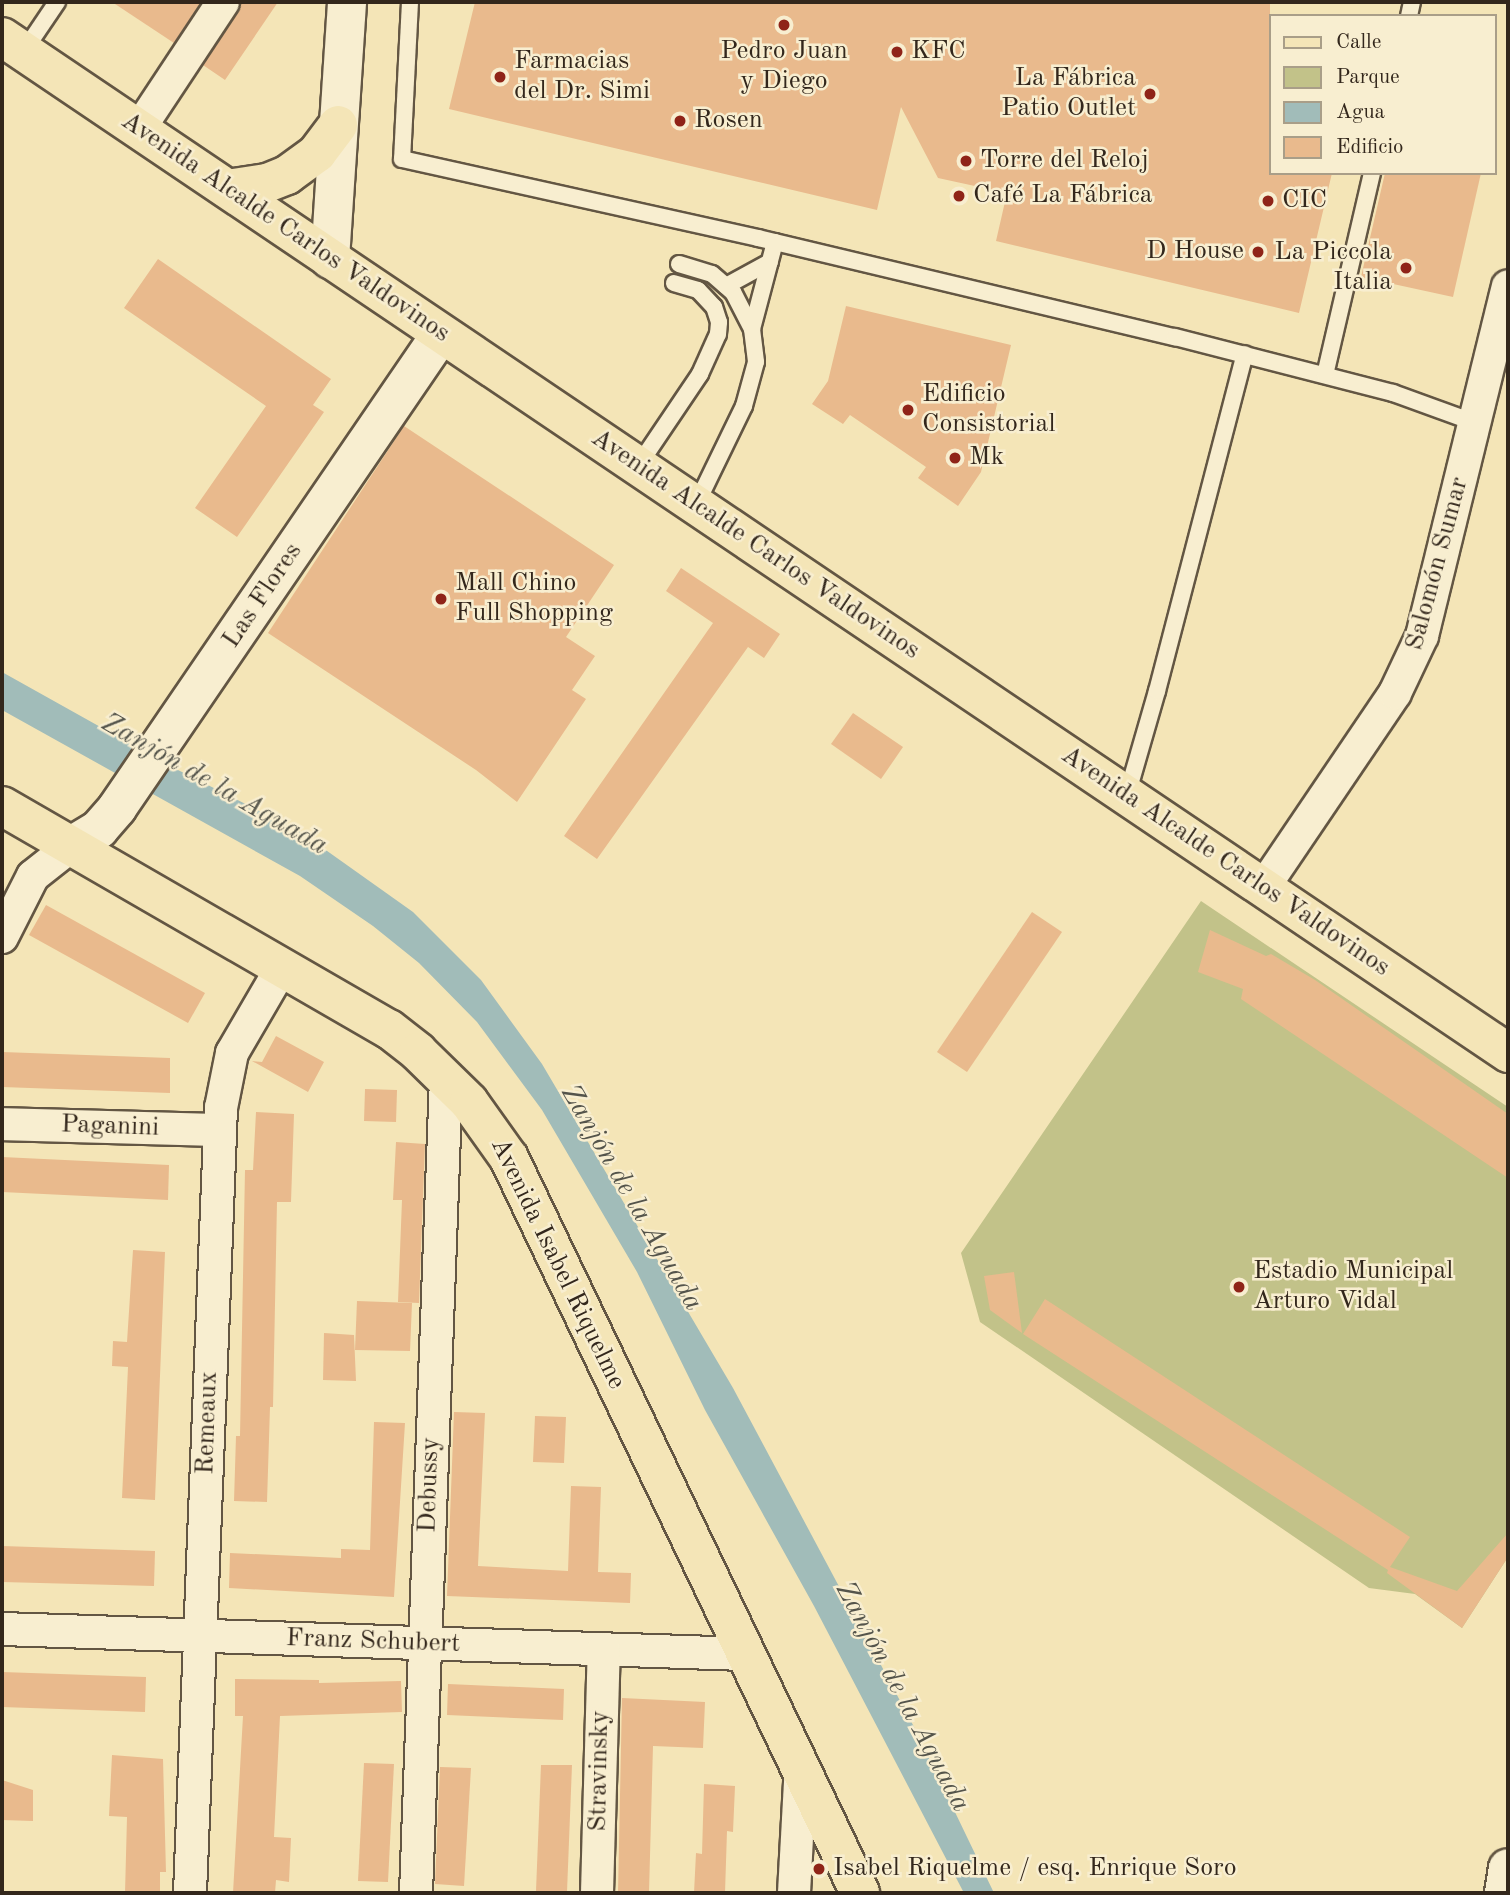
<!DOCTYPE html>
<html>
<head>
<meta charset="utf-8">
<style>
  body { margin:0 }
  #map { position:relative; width:1510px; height:1895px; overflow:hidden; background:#f4e5b7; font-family:"Old Standard TT",serif }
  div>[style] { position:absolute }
  .green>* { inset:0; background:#c2c289 }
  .water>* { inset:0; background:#a1bcb9 }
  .building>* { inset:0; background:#e9ba8d }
  .roads { filter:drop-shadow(2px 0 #635643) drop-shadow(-2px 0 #635643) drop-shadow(0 2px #635643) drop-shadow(0 -2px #635643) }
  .service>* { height:16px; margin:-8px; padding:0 8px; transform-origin:8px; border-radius:8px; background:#f8eed0 }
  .minor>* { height:32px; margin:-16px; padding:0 16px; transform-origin:16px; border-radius:16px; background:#f8eed0 }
  .tertiary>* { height:38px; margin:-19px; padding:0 19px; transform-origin:19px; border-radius:19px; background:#f8eed0 }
  .secondary>* { height:38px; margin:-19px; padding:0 19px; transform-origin:19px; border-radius:19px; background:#f8eed0 }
  .primary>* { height:38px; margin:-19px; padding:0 19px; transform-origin:19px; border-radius:19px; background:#f4e5b7 }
  .dots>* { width:19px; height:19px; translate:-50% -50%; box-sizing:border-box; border:4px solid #f8eed0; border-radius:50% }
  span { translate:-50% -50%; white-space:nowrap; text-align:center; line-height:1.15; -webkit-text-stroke:5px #f8eed0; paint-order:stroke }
  .poi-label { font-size:26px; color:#33271c }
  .left { translate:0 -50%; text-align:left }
  .right { translate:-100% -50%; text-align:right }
  .street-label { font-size:26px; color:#33271c }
  .water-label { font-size:28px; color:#54544b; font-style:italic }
  .frame { position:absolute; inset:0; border:4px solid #33271c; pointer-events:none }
  .legend { position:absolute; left:1269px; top:14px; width:228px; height:161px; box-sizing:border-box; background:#f8eed0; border:2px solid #a99e88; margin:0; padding:9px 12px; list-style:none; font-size:21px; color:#33271c }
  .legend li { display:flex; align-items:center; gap:14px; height:35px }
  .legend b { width:35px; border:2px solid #a99e88 }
</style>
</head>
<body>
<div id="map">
  <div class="green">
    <div style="clip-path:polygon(1201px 901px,1508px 1107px,1508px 1557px,1462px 1628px,1415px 1594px,1369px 1588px,980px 1322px,961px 1253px)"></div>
  </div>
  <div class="water">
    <div style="clip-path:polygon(2px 672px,172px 767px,299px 831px,413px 912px,481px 980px,542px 1064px,733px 1388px,913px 1725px,994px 1893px,964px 1893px,814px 1606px,705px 1410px,637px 1272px,542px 1110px,477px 1022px,419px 963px,373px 926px,300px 876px,2px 710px)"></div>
  </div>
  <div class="building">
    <div style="clip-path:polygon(112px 2px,201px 2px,174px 43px)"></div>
    <div style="clip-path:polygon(241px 2px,278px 2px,225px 80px,203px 65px,238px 12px)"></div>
    <div style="clip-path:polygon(475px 2px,1270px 2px,1270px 173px,1332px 173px,1299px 313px,996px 241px,1007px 193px,938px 178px,901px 107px,877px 210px,449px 109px)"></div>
    <div style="clip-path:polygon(1385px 173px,1481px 173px,1453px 297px,1361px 277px)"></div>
    <div style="clip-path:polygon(158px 259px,331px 379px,313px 405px,324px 412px,237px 537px,195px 508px,266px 406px,124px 308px)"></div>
    <div style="clip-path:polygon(846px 306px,1011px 345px,981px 472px,958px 506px,918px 478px,926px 467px,850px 415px,843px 424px,812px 404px,828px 381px)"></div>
    <div style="clip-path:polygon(404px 426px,614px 565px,566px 637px,595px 656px,572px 690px,586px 699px,517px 802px,476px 770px,268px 633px)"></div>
    <div style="clip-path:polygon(681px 568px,780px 634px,764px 658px,748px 647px,597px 859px,564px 836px,713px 623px,666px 591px)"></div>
    <div style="clip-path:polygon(853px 713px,903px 747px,881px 779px,831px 744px)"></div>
    <div style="clip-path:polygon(46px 905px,205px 993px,188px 1023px,29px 935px)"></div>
    <div style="clip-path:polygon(1032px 912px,1062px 932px,967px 1072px,937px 1052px)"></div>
    <div style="clip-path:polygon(1210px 930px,1266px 956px,1271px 954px,1315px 980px,1508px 1114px,1508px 1178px,1241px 999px,1243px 989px,1198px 972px)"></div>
    <div style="clip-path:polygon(276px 1036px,324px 1062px,308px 1092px,252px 1061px,262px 1062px)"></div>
    <div style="clip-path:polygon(2px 1052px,170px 1058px,170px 1093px,2px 1087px)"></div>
    <div style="clip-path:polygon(365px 1089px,397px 1090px,396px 1122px,364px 1121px)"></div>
    <div style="clip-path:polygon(256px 1112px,294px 1114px,291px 1202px,277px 1202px,273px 1407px,270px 1407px,267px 1502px,234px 1501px,236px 1436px,240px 1436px,245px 1170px,253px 1170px)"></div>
    <div style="clip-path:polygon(396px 1142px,425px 1144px,419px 1303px,398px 1302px,402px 1200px,393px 1200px)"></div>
    <div style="clip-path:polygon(2px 1157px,169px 1165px,168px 1200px,2px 1192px)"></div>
    <div style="clip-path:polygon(133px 1250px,165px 1252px,155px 1500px,122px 1498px,128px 1367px,112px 1366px,113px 1341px,127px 1342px)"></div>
    <div style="clip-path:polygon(1014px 1272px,1022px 1333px,990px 1310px,984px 1276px)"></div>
    <div style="clip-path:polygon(1045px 1299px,1410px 1537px,1390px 1567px,1457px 1591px,1508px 1533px,1508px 1557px,1462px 1628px,1387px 1573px,1388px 1570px,1023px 1334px)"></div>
    <div style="clip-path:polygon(357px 1301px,412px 1303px,410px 1351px,355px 1350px)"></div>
    <div style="clip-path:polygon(324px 1333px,354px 1335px,356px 1381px,323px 1380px)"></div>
    <div style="clip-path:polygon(454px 1412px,485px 1413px,478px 1566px,568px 1571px,571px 1486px,601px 1487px,598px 1572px,631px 1573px,630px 1603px,447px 1596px)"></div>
    <div style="clip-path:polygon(535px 1416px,566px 1417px,564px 1463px,533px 1462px)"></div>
    <div style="clip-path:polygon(374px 1422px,405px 1423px,394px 1597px,229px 1588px,230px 1553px,341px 1558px,341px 1549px,370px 1550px)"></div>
    <div style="clip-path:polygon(2px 1546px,155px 1551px,154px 1586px,2px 1582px)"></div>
    <div style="clip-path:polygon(2px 1672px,146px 1677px,145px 1712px,2px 1707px)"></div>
    <div style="clip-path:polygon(235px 1679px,319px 1680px,319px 1683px,401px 1681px,402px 1712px,280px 1716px,274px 1837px,291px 1838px,289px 1882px,276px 1880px,275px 1893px,233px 1893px,243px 1716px,235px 1716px)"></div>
    <div style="clip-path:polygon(448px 1684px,564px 1689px,563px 1720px,447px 1715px)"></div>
    <div style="clip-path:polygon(622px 1698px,705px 1702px,703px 1748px,653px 1746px,649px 1893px,618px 1893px)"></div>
    <div style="clip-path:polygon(112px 1755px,163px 1759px,166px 1872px,160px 1872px,160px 1893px,125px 1893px,127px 1817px,109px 1816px)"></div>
    <div style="clip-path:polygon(364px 1763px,394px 1764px,388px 1882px,358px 1881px)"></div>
    <div style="clip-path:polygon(541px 1765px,572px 1765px,567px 1892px,536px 1891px)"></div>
    <div style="clip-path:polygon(440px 1767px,471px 1768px,464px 1886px,435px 1884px)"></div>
    <div style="clip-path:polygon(2px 1780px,33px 1790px,33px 1821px,2px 1820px)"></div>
    <div style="clip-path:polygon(704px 1784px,735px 1786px,733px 1832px,727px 1831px,725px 1893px,694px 1893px,696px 1853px,702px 1854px)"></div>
  </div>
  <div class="roads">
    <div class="service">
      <div style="left:410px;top:2px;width:157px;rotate:92.9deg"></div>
      <div style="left:402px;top:159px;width:365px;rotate:12.5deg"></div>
      <div style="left:758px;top:238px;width:429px;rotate:13.4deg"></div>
      <div style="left:1175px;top:337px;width:225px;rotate:14.4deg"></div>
      <div style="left:1393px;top:393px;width:88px;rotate:19.9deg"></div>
      <div style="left:1409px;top:16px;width:14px;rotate:-78deg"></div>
      <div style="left:24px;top:51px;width:59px;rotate:-56deg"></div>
      <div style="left:679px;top:264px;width:34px;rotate:17deg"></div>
      <div style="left:712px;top:274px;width:28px;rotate:41deg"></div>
      <div style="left:733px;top:292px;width:42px;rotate:62.8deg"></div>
      <div style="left:752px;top:329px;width:33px;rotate:83deg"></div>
      <div style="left:756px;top:362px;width:46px;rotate:105.3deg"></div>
      <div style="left:744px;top:406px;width:110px;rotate:115.9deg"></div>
      <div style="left:726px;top:286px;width:50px;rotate:-28.6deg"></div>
      <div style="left:752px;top:329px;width:90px;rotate:-75.2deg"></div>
      <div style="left:1325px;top:375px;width:207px;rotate:-76.9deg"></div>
      <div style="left:638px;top:466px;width:111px;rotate:-56deg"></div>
      <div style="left:700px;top:374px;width:44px;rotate:-65.8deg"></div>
      <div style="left:718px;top:334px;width:12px;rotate:-85deg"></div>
      <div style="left:719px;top:322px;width:16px;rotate:-108deg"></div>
      <div style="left:714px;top:307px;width:23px;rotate:-133deg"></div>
      <div style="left:698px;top:290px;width:25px;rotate:-164deg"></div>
      <div style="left:1127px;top:795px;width:108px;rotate:-73.9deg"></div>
      <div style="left:1157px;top:691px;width:348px;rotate:-75.4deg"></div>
    </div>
    <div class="minor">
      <div style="left:139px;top:129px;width:152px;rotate:-56.5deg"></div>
      <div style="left:1263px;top:888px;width:235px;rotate:-55.9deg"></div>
      <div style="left:1395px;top:693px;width:63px;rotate:-64.7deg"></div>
      <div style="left:1422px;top:636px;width:360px;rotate:-76.2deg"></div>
      <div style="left:2px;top:937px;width:68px;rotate:-63.1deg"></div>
      <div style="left:33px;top:876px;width:48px;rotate:-38.3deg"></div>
      <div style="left:2px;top:1124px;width:217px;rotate:1.6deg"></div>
      <div style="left:2px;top:1629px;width:743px;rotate:1.93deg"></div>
      <div style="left:190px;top:1893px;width:786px;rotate:-87.74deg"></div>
      <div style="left:221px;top:1108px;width:56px;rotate:-78.7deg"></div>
      <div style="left:232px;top:1053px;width:99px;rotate:-59.8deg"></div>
      <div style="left:416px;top:1893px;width:817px;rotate:-87.89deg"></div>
      <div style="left:597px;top:1893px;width:244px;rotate:-88.4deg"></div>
      <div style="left:794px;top:1893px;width:128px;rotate:-86.9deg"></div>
    </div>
    <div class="tertiary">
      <div style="left:330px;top:259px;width:258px;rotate:-86.2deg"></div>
      <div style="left:71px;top:846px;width:33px;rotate:-31deg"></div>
      <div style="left:99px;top:829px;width:28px;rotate:-49deg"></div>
      <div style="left:117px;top:808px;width:574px;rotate:-55.65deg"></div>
    </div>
    <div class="secondary">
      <div style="left:1504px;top:1893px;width:25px;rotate:-81deg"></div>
    </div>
    <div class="primary">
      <div style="left:2px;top:37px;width:1817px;rotate:34deg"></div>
      <div style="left:228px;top:189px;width:39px;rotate:-9deg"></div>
      <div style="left:267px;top:183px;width:22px;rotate:-22deg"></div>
      <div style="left:287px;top:175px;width:37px;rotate:-36deg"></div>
      <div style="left:317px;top:153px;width:35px;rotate:-53deg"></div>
      <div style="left:2px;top:806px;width:447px;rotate:30deg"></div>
      <div style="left:389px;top:1029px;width:37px;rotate:38deg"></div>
      <div style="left:418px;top:1052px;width:71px;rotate:44.4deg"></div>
      <div style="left:469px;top:1102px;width:69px;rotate:54.5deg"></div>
      <div style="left:509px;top:1158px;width:815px;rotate:64.47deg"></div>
    </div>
  </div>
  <div class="dots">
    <div style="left:784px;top:25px;background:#8f2418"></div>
    <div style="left:897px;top:52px;background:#8f2418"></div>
    <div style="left:500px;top:77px;background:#8f2418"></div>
    <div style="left:1150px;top:94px;background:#8f2418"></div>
    <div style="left:680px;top:121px;background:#8f2418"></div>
    <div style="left:966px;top:161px;background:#8f2418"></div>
    <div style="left:959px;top:196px;background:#8f2418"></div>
    <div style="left:1268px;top:201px;background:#8f2418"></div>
    <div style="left:1258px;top:252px;background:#8f2418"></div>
    <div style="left:1406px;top:268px;background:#8f2418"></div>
    <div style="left:908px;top:410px;background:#8f2418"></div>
    <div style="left:955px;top:458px;background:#8f2418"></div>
    <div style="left:441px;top:599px;background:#8f2418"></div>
    <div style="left:1239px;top:1287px;background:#8f2418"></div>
    <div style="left:819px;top:1869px;background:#8f2418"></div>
  </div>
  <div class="poi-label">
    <span style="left:784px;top:67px">Pedro Juan<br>y Diego</span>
    <span class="left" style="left:911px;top:52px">KFC</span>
    <span class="left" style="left:514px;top:77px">Farmacias<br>del Dr. Simi</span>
    <span class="right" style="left:1136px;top:94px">La Fábrica<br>Patio Outlet</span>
    <span class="left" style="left:694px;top:121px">Rosen</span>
    <span class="left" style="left:980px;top:161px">Torre del Reloj</span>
    <span class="left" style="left:973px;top:196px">Café La Fábrica</span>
    <span class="left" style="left:1282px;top:201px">CIC</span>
    <span class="right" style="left:1244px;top:252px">D House</span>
    <span class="right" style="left:1392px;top:268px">La Piccola<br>Italia</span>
    <span class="left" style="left:922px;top:410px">Edificio<br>Consistorial</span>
    <span class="left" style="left:969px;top:458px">Mk</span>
    <span class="left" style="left:455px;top:599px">Mall Chino<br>Full Shopping</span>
    <span class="left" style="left:1253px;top:1287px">Estadio Municipal<br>Arturo Vidal</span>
    <span class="left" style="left:833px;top:1869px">Isabel Riquelme / esq. Enrique Soro</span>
  </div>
  <div class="street-label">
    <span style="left:285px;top:228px;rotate:34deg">Avenida Alcalde Carlos Valdovinos</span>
    <span style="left:755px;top:545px;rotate:34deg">Avenida Alcalde Carlos Valdovinos</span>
    <span style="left:1438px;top:564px;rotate:-75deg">Salomón Sumar</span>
    <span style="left:263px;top:596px;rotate:-56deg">Las Flores</span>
    <span style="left:1225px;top:862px;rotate:34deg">Avenida Alcalde Carlos Valdovinos</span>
    <span style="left:110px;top:1127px;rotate:2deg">Paganini</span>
    <span style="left:557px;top:1264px;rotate:64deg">Avenida Isabel Riquelme</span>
    <span style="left:208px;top:1423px;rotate:-88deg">Remeaux</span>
    <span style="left:430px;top:1485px;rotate:-88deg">Debussy</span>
    <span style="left:373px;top:1642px;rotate:2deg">Franz Schubert</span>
    <span style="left:600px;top:1771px;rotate:-89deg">Stravinsky</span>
  </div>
  <div class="water-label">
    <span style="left:214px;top:785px;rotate:30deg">Zanjón de la Aguada</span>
    <span style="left:631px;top:1198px;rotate:60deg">Zanjón de la Aguada</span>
    <span style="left:902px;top:1697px;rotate:62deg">Zanjón de la Aguada</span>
  </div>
  <div class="frame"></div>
  <ul class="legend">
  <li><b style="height:9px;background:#f4e5b7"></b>Calle</li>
  <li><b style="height:19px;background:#c2c289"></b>Parque</li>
  <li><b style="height:19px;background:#a1bcb9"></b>Agua</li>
  <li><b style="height:19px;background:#e9ba8d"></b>Edificio</li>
  </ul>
</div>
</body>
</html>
